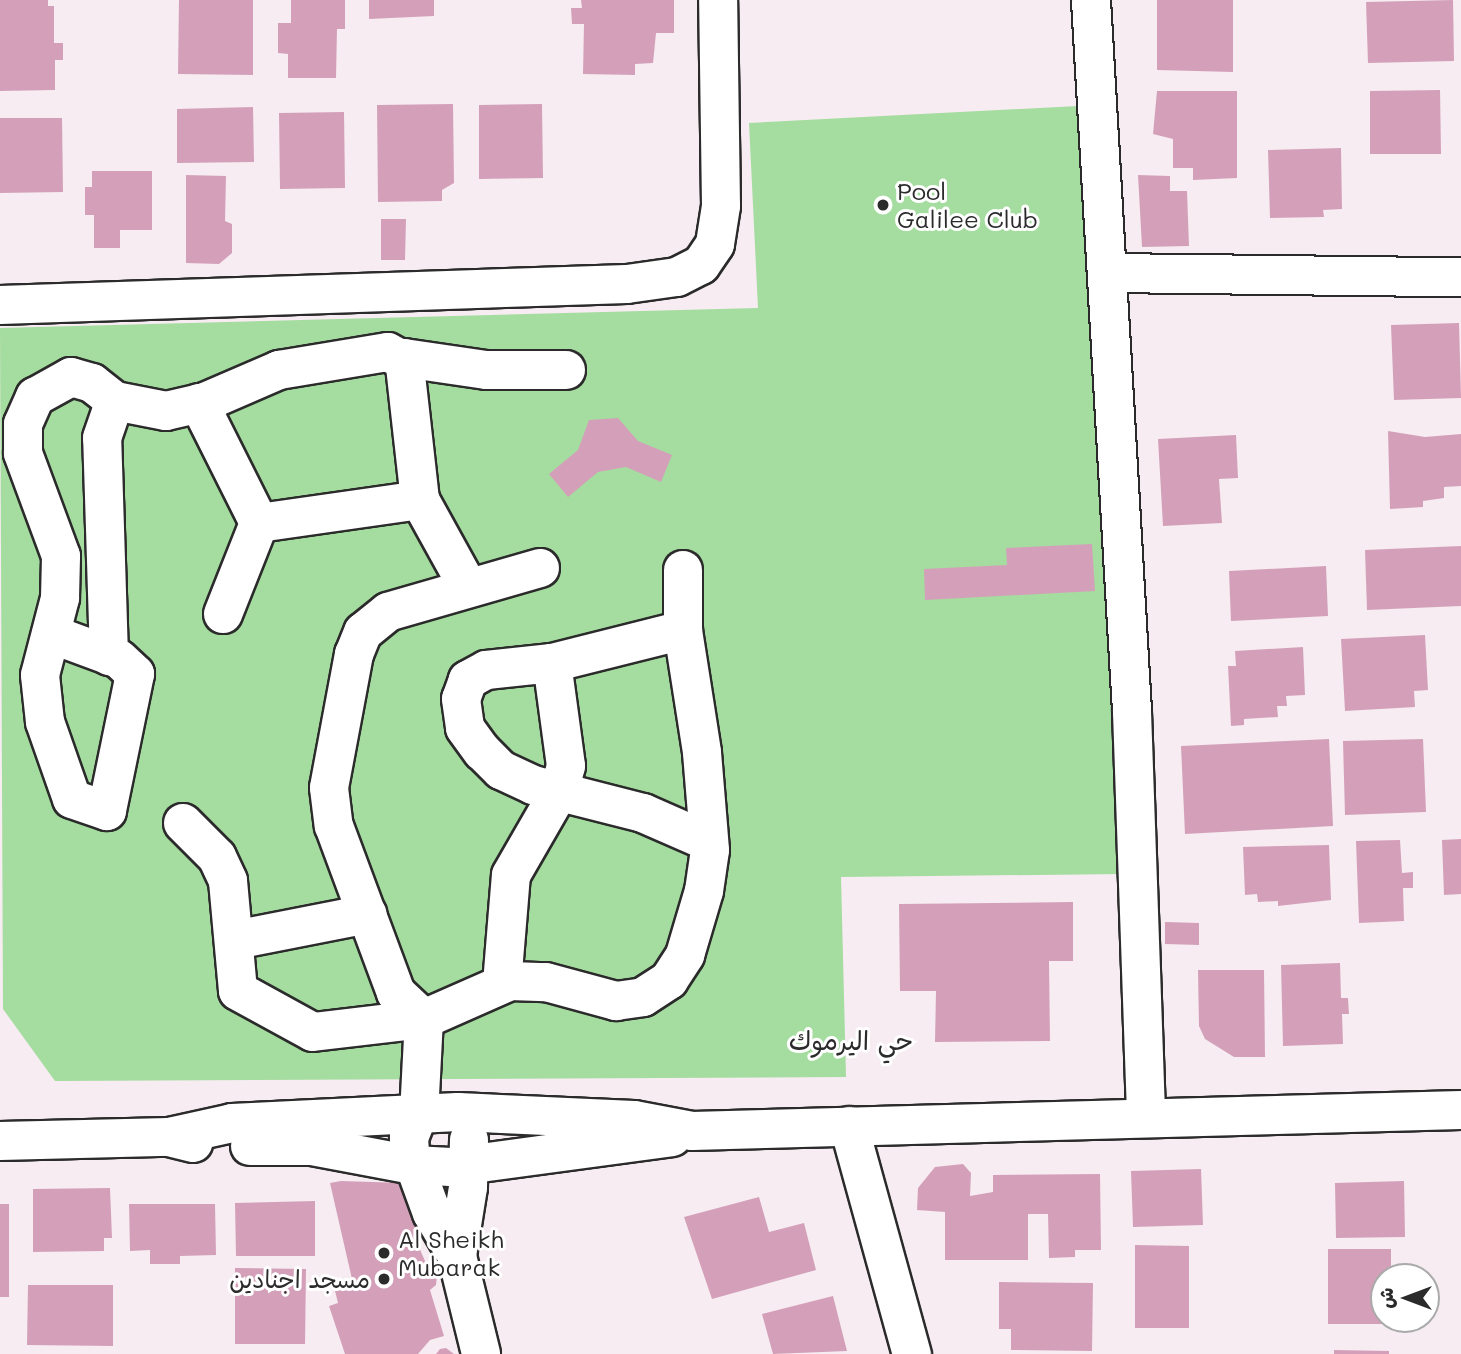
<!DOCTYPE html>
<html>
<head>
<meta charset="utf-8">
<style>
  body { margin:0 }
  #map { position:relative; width:1461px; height:1354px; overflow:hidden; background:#f6ecf1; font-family:Mali,"Playpen Sans Arabic",sans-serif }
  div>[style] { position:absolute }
  .green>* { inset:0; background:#a5dc9f }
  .building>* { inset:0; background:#d4a0b9 }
  .roads { filter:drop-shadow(2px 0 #2b2b2b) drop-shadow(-2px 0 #2b2b2b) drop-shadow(0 2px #2b2b2b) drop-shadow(0 -2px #2b2b2b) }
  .minor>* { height:38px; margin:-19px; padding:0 19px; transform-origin:19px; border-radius:19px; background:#fff }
  .dots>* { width:19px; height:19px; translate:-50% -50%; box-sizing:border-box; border:4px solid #fff; border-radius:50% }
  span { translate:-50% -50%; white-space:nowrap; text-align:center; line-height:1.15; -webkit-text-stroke:6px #fff; paint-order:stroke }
  .poi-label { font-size:24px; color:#2b2b2b }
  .left { translate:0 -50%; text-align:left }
  .right { translate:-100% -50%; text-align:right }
  .neighbourhood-label { font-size:26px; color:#2b2b2b }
  .north { position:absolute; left:1370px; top:1263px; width:70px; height:70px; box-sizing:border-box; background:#fff; border:2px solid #aaa; border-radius:50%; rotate:270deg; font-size:19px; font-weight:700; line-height:28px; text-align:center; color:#2b2b2b }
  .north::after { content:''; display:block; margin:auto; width:24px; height:32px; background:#2b2b2b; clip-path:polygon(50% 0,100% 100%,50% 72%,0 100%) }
</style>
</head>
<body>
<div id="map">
  <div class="green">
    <div style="clip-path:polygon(1078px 106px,1122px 874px,841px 877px,846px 1077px,55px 1081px,3px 1009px,0 328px,758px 308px,749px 123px)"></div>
  </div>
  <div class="building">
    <div style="clip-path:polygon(0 0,48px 0,48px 6px,54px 6px,54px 43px,63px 43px,63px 60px,55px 60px,55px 90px,0 91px)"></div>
    <div style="clip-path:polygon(179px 0,253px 0,253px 75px,178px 74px)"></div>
    <div style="clip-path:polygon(291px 0,345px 0,345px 29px,337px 29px,336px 78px,288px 78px,288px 54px,278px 53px,278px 23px,291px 23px)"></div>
    <div style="clip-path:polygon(369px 0,434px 0,434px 16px,369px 19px)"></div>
    <div style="clip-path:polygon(581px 0,674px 0,674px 33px,656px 33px,653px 63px,635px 64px,635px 75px,583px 74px,584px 24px,572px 24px,571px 8px,582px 8px)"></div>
    <div style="clip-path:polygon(1157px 0,1233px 0,1233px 72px,1157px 70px)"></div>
    <div style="clip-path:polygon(1453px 0,1454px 61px,1368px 63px,1366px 2px)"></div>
    <div style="clip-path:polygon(1440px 90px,1441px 154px,1370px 154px,1370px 91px)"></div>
    <div style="clip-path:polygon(1157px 91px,1237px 91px,1237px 178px,1193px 180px,1193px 168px,1173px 168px,1173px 139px,1153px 134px)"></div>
    <div style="clip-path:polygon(453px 104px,454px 183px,442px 190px,442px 201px,378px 202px,377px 105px)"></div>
    <div style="clip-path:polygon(542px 104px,543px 178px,479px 179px,479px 105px)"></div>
    <div style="clip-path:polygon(253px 107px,254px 162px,177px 163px,177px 109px)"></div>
    <div style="clip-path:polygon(344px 112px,345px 188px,280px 189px,279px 113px)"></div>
    <div style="clip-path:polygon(0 118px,62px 118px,63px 192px,0 193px)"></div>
    <div style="clip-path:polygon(1341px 148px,1342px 209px,1323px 210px,1324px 217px,1270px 218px,1268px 150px)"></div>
    <div style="clip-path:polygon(92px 171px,152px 171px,152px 230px,120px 230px,120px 248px,94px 248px,94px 215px,85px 215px,85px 187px,92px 187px)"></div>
    <div style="clip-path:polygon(186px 175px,226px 176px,225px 221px,232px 224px,232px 253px,219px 264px,186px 263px)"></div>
    <div style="clip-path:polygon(1138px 175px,1170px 176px,1170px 191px,1187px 191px,1189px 246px,1142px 247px)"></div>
    <div style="clip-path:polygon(381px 219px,406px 219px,405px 260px,381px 260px)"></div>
    <div style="clip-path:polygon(1459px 323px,1461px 398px,1394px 400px,1391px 325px)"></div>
    <div style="clip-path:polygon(618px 418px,638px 441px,672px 455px,661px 482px,626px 467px,598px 472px,568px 497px,549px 474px,578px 450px,589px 420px)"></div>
    <div style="clip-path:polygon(1388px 431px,1425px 437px,1461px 434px,1461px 486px,1444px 487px,1444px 498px,1423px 501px,1423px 507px,1390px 509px)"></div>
    <div style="clip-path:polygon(1236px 435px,1238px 478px,1219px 479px,1222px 523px,1163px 526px,1158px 439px)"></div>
    <div style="clip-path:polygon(1092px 544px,1095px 591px,925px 600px,924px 569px,1007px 565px,1006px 548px)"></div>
    <div style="clip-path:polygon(1461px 546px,1461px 606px,1367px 610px,1365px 550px)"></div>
    <div style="clip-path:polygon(1326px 566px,1328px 616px,1231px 621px,1229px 571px)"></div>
    <div style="clip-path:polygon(1425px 635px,1428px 690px,1414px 691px,1415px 707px,1345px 711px,1341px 639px)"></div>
    <div style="clip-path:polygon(1303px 647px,1305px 695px,1286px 696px,1287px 706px,1277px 706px,1278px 717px,1244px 719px,1244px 725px,1231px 726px,1228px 666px,1236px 666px,1235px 651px)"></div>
    <div style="clip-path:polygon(1329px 739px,1333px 826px,1185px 834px,1181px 746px)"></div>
    <div style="clip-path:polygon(1423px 739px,1426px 812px,1345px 815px,1343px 741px)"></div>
    <div style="clip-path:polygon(1461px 839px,1461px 894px,1444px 895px,1442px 840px)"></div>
    <div style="clip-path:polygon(1400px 840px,1402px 873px,1413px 872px,1413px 888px,1403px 888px,1404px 921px,1359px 923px,1356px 841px)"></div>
    <div style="clip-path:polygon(1329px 845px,1331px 900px,1278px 906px,1278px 901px,1258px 902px,1257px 894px,1245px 895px,1243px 847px)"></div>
    <div style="clip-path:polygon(1073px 902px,1073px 961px,1049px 961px,1050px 1041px,935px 1042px,936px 991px,900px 991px,899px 904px)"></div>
    <div style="clip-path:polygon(1165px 922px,1199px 923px,1199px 945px,1165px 944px)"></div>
    <div style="clip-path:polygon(1340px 963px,1341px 998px,1348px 998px,1349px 1014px,1342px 1014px,1343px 1044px,1283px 1046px,1281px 965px)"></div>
    <div style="clip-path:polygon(1198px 970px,1264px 970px,1265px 1057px,1234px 1057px,1205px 1039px,1199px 1026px)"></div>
    <div style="clip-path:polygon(963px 1164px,971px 1173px,970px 1196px,993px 1192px,993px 1175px,1100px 1174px,1101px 1250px,1075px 1250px,1075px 1257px,1049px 1258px,1048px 1214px,1028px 1214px,1028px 1260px,945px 1260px,945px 1212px,917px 1210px,918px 1188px,935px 1167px)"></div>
    <div style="clip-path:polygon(1201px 1169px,1203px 1225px,1133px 1227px,1131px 1171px)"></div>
    <div style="clip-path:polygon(341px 1181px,403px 1183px,426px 1233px,415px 1238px,428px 1268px,437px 1275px,436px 1285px,430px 1290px,444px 1336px,430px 1340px,418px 1354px,345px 1354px,329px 1306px,338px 1303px,333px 1283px,352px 1279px,330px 1183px)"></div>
    <div style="clip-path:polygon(1404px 1181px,1405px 1237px,1336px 1238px,1335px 1183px)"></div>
    <div style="clip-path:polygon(110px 1188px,112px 1238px,104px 1238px,104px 1251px,33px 1252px,33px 1189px)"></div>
    <div style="clip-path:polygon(759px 1197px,769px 1232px,804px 1223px,816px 1270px,712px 1299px,684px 1217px)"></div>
    <div style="clip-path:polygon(315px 1201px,315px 1256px,236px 1256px,235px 1203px)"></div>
    <div style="clip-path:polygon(0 1204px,9px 1204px,9px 1297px,0 1297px)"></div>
    <div style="clip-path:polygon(129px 1204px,215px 1204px,216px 1255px,180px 1256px,180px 1264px,150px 1264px,150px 1250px,130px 1251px)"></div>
    <div style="clip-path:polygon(1135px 1245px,1189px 1246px,1189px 1328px,1135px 1328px)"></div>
    <div style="clip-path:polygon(1328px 1249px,1391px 1249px,1391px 1277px,1384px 1277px,1384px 1319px,1391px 1319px,1391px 1324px,1328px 1324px)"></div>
    <div style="clip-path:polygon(235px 1268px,306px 1269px,305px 1344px,235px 1344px)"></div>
    <div style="clip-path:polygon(999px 1282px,1093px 1283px,1092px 1351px,1011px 1350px,1011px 1329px,999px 1329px)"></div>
    <div style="clip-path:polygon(28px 1285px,113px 1285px,113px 1346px,27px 1345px)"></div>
    <div style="clip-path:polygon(833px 1296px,847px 1351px,773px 1354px,762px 1314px)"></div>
    <div style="clip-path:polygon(446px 1348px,454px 1354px,436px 1354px,440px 1349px)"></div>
    <div style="clip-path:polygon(1334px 1350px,1389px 1351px,1389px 1354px,1334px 1354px)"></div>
  </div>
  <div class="roads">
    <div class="minor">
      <div style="left:1091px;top:0;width:713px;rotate:86.7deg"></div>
      <div style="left:1132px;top:712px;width:406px;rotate:88deg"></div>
      <div style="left:1109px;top:273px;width:352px;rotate:0.7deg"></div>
      <div style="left:0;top:305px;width:627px;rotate:-1.92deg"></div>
      <div style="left:627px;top:284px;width:50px;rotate:-8deg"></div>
      <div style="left:677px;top:277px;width:27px;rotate:-27deg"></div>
      <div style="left:701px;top:265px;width:25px;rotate:-56deg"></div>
      <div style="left:715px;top:244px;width:38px;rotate:-81deg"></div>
      <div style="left:721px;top:206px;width:206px;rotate:-90.8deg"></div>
      <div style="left:199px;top:403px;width:134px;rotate:63.4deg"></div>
      <div style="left:420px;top:500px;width:143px;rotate:-96.4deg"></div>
      <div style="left:404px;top:358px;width:83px;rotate:8.3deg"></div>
      <div style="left:486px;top:370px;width:80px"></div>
      <div style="left:540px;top:568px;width:158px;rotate:163.9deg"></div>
      <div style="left:388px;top:612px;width:32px;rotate:141deg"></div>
      <div style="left:363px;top:632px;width:24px;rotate:112deg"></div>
      <div style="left:354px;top:654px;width:136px;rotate:100.6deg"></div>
      <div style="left:329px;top:788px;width:38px;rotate:83deg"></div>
      <div style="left:334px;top:826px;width:178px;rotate:69.6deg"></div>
      <div style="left:396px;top:993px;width:38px;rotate:43deg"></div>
      <div style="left:424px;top:1019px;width:94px;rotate:-23.8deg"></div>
      <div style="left:510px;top:981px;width:36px;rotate:2deg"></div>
      <div style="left:546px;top:982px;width:73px;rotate:15.2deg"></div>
      <div style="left:616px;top:1001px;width:27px;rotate:-8deg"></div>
      <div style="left:643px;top:997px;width:31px;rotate:-33deg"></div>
      <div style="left:669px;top:980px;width:30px;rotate:-57deg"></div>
      <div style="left:685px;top:955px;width:67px;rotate:-73.5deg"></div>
      <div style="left:704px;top:891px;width:41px;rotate:-81.7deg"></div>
      <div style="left:710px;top:850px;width:98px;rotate:-94.7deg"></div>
      <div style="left:702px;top:752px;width:123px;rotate:-98.9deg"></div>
      <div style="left:683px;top:630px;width:60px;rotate:-90deg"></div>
      <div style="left:223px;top:614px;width:98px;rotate:-68.4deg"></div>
      <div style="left:259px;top:523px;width:163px;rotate:-8.1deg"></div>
      <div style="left:420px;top:500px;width:99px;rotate:61.1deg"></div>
      <div style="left:51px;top:634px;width:72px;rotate:20.2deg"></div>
      <div style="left:119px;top:659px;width:22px;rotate:43deg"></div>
      <div style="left:135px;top:674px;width:140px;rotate:101.6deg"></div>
      <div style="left:107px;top:811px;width:37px;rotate:-161deg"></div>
      <div style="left:72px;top:799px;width:82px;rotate:-109.3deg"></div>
      <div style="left:45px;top:722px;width:47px;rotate:-96.1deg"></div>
      <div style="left:40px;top:675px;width:80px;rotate:-75.4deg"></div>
      <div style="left:60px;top:598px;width:42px;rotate:-88.6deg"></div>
      <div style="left:61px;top:556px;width:110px;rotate:-110.3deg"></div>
      <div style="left:23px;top:453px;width:29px;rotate:-90deg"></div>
      <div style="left:23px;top:424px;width:30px;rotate:-66deg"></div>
      <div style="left:35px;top:397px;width:41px;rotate:-29.1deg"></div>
      <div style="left:71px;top:377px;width:22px;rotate:16deg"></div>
      <div style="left:92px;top:383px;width:29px;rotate:38deg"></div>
      <div style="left:115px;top:401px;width:52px;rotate:11.1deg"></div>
      <div style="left:166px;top:411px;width:40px;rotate:-13deg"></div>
      <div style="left:205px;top:402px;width:81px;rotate:-23.4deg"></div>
      <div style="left:279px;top:370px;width:110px;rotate:-9.4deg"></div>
      <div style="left:388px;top:352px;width:18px;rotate:29deg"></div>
      <div style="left:109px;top:656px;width:218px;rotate:-91.8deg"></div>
      <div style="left:102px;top:438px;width:39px;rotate:-71deg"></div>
      <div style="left:552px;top:663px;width:66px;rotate:173.9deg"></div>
      <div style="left:486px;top:670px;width:21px;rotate:151deg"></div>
      <div style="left:468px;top:680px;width:20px;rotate:110deg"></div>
      <div style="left:461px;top:699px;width:29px;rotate:82deg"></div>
      <div style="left:465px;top:728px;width:29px;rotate:54deg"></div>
      <div style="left:482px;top:751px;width:27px;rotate:45deg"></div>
      <div style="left:501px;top:770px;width:35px;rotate:25deg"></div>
      <div style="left:533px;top:785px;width:114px;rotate:14.3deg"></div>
      <div style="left:643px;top:813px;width:72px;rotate:23.7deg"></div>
      <div style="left:183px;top:823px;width:48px;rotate:45deg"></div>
      <div style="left:217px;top:857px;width:26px;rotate:65deg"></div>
      <div style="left:228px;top:881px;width:110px;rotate:84.8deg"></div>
      <div style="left:238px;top:991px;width:85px;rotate:28.7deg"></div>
      <div style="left:313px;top:1032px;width:112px;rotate:-6.7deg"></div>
      <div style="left:424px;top:1019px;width:94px;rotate:93deg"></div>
      <div style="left:419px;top:1113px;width:27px;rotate:112deg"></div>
      <div style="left:409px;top:1138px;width:15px;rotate:86deg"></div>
      <div style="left:410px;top:1153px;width:64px;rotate:69.9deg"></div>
      <div style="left:432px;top:1213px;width:50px;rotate:59.8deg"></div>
      <div style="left:457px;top:1256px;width:101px;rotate:76.2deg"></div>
      <div style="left:235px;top:940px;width:135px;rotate:-11.1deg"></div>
      <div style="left:502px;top:984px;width:109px;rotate:-85.3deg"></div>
      <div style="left:511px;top:875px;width:96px;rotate:-60deg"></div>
      <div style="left:559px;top:792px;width:27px;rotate:-75deg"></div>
      <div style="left:566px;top:766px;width:104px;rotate:-97.7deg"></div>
      <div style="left:552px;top:663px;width:135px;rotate:-14.1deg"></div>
      <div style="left:849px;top:1126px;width:237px;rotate:74.6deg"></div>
      <div style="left:169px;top:1137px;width:65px;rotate:-12.5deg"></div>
      <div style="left:232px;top:1123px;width:226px;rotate:-2.8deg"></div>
      <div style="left:458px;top:1112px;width:176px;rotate:2.6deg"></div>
      <div style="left:634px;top:1120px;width:59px;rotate:10.7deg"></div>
      <div style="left:692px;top:1131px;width:769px;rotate:-1.56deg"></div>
      <div style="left:0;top:1141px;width:169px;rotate:-1.4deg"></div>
      <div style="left:169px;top:1137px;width:25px;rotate:14deg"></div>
      <div style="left:250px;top:1146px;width:62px"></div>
      <div style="left:312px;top:1146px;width:103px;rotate:10.7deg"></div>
      <div style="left:413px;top:1165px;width:38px;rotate:3deg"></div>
      <div style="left:451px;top:1167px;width:223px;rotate:-7.7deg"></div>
      <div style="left:457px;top:1256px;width:70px;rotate:-80.9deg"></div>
      <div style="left:468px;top:1187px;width:47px;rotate:-88.8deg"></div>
    </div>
  </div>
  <div class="dots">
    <div style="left:883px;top:205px;background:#2b2b2b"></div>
    <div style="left:384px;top:1253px;background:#2b2b2b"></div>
    <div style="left:384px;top:1279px;background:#2b2b2b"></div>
  </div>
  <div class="poi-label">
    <span class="left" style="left:897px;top:205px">Pool<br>Galilee Club</span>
    <span class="left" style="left:398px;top:1253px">Al Sheikh<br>Mubarak</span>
    <span class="right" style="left:370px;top:1279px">مسجد اجنادين</span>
  </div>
  <div class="neighbourhood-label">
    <span style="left:851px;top:1041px">حي اليرموك</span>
  </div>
  <div class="north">ش</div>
</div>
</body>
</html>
